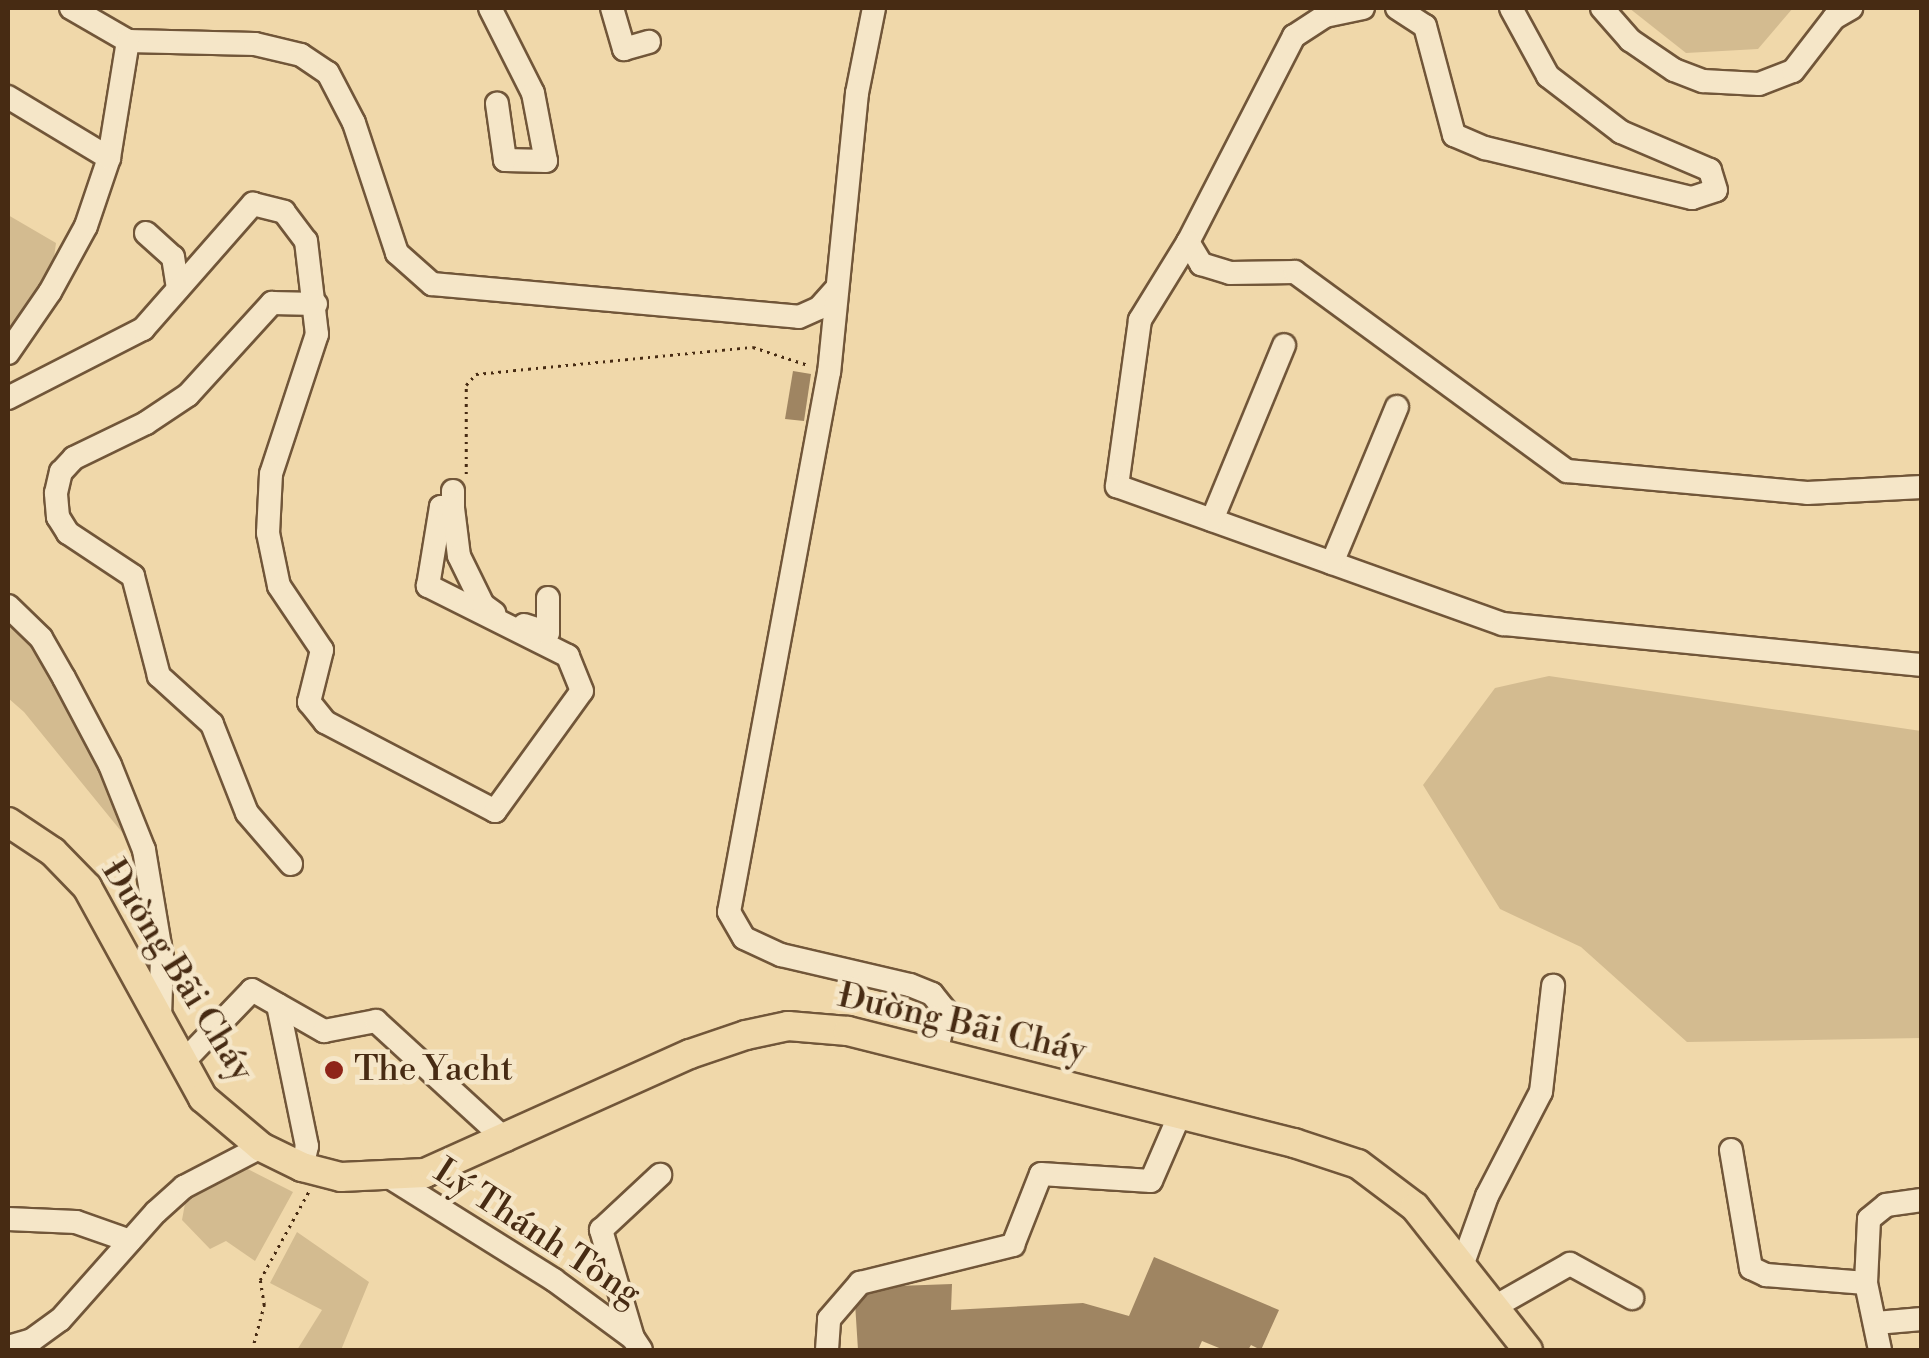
<!DOCTYPE html>
<html>
<head>
<meta charset="utf-8">
<style>
  body { margin:0 }
  #map { position:relative; width:1929px; height:1358px; overflow:hidden; background:#f0d8aa; font-family:"Libre Bodoni",serif }
  div>[style] { position:absolute }
  .green>* { inset:0; background:#d3bb90 }
  .building>* { inset:0; background:#9f8562 }
  .path>* { height:2.5px; margin-top:-1.25px; transform-origin:0; background:repeating-linear-gradient(90deg,#472b13 0 2.5px,transparent 0 7.5px) }
  .roads { filter:drop-shadow(2px 0 #715639) drop-shadow(-2px 0 #715639) drop-shadow(0 2px #715639) drop-shadow(0 -2px #715639) }
  .minor>* { height:22px; margin:-11px; padding:0 11px; transform-origin:11px; border-radius:11px; background:#f5e6c8 }
  .major>* { height:28px; margin:-14px; padding:0 14px; transform-origin:14px; border-radius:14px; background:#f0d8aa }
  .dots>* { width:28px; height:28px; translate:-50% -50%; box-sizing:border-box; border:5px solid #f5e6c8; border-radius:50% }
  span { translate:-50% -50%; white-space:nowrap; text-align:center; line-height:1.15; -webkit-text-stroke:9px #f5e6c8; paint-order:stroke }
  .street-label { font-size:35px; color:#472b13 }
  .poi-label { font-size:35px; color:#472b13 }
  .left { translate:0 -50%; text-align:left }
  .frame { position:absolute; inset:0; border:10px solid #472b13; pointer-events:none }
</style>
</head>
<body>
<div id="map">
  <div class="green">
    <div style="clip-path:polygon(1629px 8px,1793px 8px,1758px 49px,1686px 53px)"></div>
    <div style="clip-path:polygon(8px 215px,56px 243px,52px 272px,8px 336px)"></div>
    <div style="clip-path:polygon(8px 618px,35px 645px,105px 769px,134px 847px,24px 712px,8px 698px)"></div>
    <div style="clip-path:polygon(1549px 676px,1921px 731px,1921px 1038px,1687px 1042px,1581px 947px,1500px 909px,1423px 785px,1495px 688px)"></div>
    <div style="clip-path:polygon(240px 1165px,293px 1192px,255px 1261px,226px 1241px,210px 1249px,182px 1220px,186px 1198px)"></div>
    <div style="clip-path:polygon(297px 1232px,369px 1282px,341px 1350px,297px 1350px,322px 1310px,270px 1283px)"></div>
  </div>
  <div class="building">
    <div style="clip-path:polygon(793px 371px,811px 374px,804px 421px,785px 419px)"></div>
    <div style="clip-path:polygon(1154px 1257px,1279px 1310px,1261px 1350px,1251px 1345px,1248px 1350px,1224px 1350px,1202px 1341px,1198px 1350px,858px 1350px,855px 1303px,870px 1287px,952px 1284px,951px 1310px,1083px 1303px,1129px 1316px)"></div>
  </div>
  <div class="path">
    <div style="left:466px;top:474px;width:89px;rotate:-90deg"></div>
    <div style="left:466px;top:385px;width:15px;rotate:-48deg"></div>
    <div style="left:476px;top:374px;width:278px;rotate:-5.6deg"></div>
    <div style="left:753px;top:347px;width:58px;rotate:18.1deg"></div>
    <div style="left:252px;top:1350px;width:47px;rotate:-75.1deg"></div>
    <div style="left:264px;top:1305px;width:25px;rotate:-99deg"></div>
    <div style="left:260px;top:1280px;width:102px;rotate:-61.2deg"></div>
  </div>
  <div class="roads">
    <div class="minor">
      <div style="left:71px;top:8px;width:66px;rotate:30.1deg"></div>
      <div style="left:128px;top:41px;width:127px;rotate:1.4deg"></div>
      <div style="left:255px;top:44px;width:47px;rotate:13.4deg"></div>
      <div style="left:301px;top:55px;width:32px;rotate:34deg"></div>
      <div style="left:328px;top:73px;width:56px;rotate:62.5deg"></div>
      <div style="left:354px;top:123px;width:137px;rotate:71.7deg"></div>
      <div style="left:397px;top:253px;width:47px;rotate:41.5deg"></div>
      <div style="left:432px;top:284px;width:368px;rotate:5.1deg"></div>
      <div style="left:799px;top:317px;width:22px;rotate:-24deg"></div>
      <div style="left:819px;top:308px;width:27px;rotate:-48deg"></div>
      <div style="left:490px;top:8px;width:95px;rotate:63.2deg"></div>
      <div style="left:533px;top:93px;width:69px;rotate:79.2deg"></div>
      <div style="left:546px;top:161px;width:41px;rotate:-178.6deg"></div>
      <div style="left:505px;top:160px;width:57px;rotate:-98.1deg"></div>
      <div style="left:612px;top:8px;width:43px;rotate:73.7deg"></div>
      <div style="left:624px;top:49px;width:26px;rotate:-16deg"></div>
      <div style="left:874px;top:8px;width:87px;rotate:101.3deg"></div>
      <div style="left:857px;top:93px;width:280px;rotate:95.7deg"></div>
      <div style="left:829px;top:372px;width:549px;rotate:100.49deg"></div>
      <div style="left:729px;top:912px;width:30px;rotate:60deg"></div>
      <div style="left:744px;top:938px;width:41px;rotate:24.7deg"></div>
      <div style="left:781px;top:955px;width:132px;rotate:13.1deg"></div>
      <div style="left:910px;top:985px;width:24px;rotate:22deg"></div>
      <div style="left:932px;top:994px;width:22px;rotate:51deg"></div>
      <div style="left:946px;top:1011px;width:43px;rotate:103.4deg"></div>
      <div style="left:1363px;top:8px;width:39px;rotate:168deg"></div>
      <div style="left:1325px;top:16px;width:37px;rotate:147deg"></div>
      <div style="left:1294px;top:36px;width:232px;rotate:117.2deg"></div>
      <div style="left:1188px;top:242px;width:26px;rotate:59deg"></div>
      <div style="left:1201px;top:264px;width:30px;rotate:17deg"></div>
      <div style="left:1230px;top:273px;width:65px;rotate:-0.9deg"></div>
      <div style="left:1295px;top:272px;width:337px;rotate:36.2deg"></div>
      <div style="left:1567px;top:471px;width:241px;rotate:5.2deg"></div>
      <div style="left:1807px;top:493px;width:115px;rotate:-3deg"></div>
      <div style="left:1397px;top:8px;width:33px;rotate:33deg"></div>
      <div style="left:1425px;top:26px;width:113px;rotate:75.1deg"></div>
      <div style="left:1454px;top:135px;width:34px;rotate:23deg"></div>
      <div style="left:1485px;top:148px;width:213px;rotate:13.6deg"></div>
      <div style="left:1692px;top:198px;width:25px;rotate:-18deg"></div>
      <div style="left:1716px;top:190px;width:21px;rotate:-107deg"></div>
      <div style="left:1710px;top:170px;width:97px;rotate:-156.9deg"></div>
      <div style="left:1621px;top:132px;width:92px;rotate:-142.5deg"></div>
      <div style="left:1548px;top:76px;width:77px;rotate:-118.6deg"></div>
      <div style="left:1602px;top:8px;width:43px;rotate:48.8deg"></div>
      <div style="left:1630px;top:40px;width:53px;rotate:34.3deg"></div>
      <div style="left:1674px;top:70px;width:31px;rotate:21deg"></div>
      <div style="left:1703px;top:81px;width:56px;rotate:3.1deg"></div>
      <div style="left:1759px;top:84px;width:36px;rotate:-21deg"></div>
      <div style="left:1793px;top:71px;width:67px;rotate:-52.3deg"></div>
      <div style="left:1834px;top:18px;width:20px;rotate:-30deg"></div>
      <div style="left:8px;top:97px;width:118px;rotate:31.1deg"></div>
      <div style="left:146px;top:233px;width:36px;rotate:42deg"></div>
      <div style="left:173px;top:257px;width:32px;rotate:81deg"></div>
      <div style="left:1188px;top:242px;width:92px;rotate:121.6deg"></div>
      <div style="left:1140px;top:320px;width:168px;rotate:97.9deg"></div>
      <div style="left:1117px;top:486px;width:410px;rotate:19.7deg"></div>
      <div style="left:1503px;top:624px;width:421px;rotate:5.6deg"></div>
      <div style="left:8px;top:353px;width:74px;rotate:-55.5deg"></div>
      <div style="left:50px;top:292px;width:75px;rotate:-61.4deg"></div>
      <div style="left:86px;top:226px;width:72px;rotate:-71.3deg"></div>
      <div style="left:109px;top:158px;width:119px;rotate:-80.8deg"></div>
      <div style="left:8px;top:398px;width:152px;rotate:-27.1deg"></div>
      <div style="left:143px;top:329px;width:167px;rotate:-48.7deg"></div>
      <div style="left:253px;top:204px;width:32px;rotate:14deg"></div>
      <div style="left:284px;top:212px;width:36px;rotate:53deg"></div>
      <div style="left:306px;top:241px;width:94px;rotate:83.3deg"></div>
      <div style="left:317px;top:334px;width:147px;rotate:108.2deg"></div>
      <div style="left:271px;top:474px;width:59px;rotate:92.9deg"></div>
      <div style="left:268px;top:533px;width:54px;rotate:78.3deg"></div>
      <div style="left:279px;top:586px;width:77px;rotate:56.1deg"></div>
      <div style="left:322px;top:650px;width:54px;rotate:104deg"></div>
      <div style="left:309px;top:702px;width:26px;rotate:51deg"></div>
      <div style="left:325px;top:722px;width:192px;rotate:27.6deg"></div>
      <div style="left:495px;top:811px;width:148px;rotate:-54.1deg"></div>
      <div style="left:582px;top:691px;width:38px;rotate:-112deg"></div>
      <div style="left:568px;top:656px;width:157px;rotate:-153.4deg"></div>
      <div style="left:428px;top:586px;width:80px;rotate:-80.7deg"></div>
      <div style="left:441px;top:507px;width:12px;rotate:5deg"></div>
      <div style="left:453px;top:508px;width:17px;rotate:-90deg"></div>
      <div style="left:453px;top:508px;width:48px;rotate:82.9deg"></div>
      <div style="left:459px;top:556px;width:55px;rotate:63.9deg"></div>
      <div style="left:483px;top:605px;width:14px;rotate:36deg"></div>
      <div style="left:1212px;top:520px;width:189px;rotate:-67.6deg"></div>
      <div style="left:1332px;top:563px;width:169px;rotate:-67.4deg"></div>
      <div style="left:8px;top:606px;width:46px;rotate:44.1deg"></div>
      <div style="left:41px;top:638px;width:46px;rotate:60.1deg"></div>
      <div style="left:64px;top:678px;width:98px;rotate:62.1deg"></div>
      <div style="left:110px;top:765px;width:92px;rotate:68.2deg"></div>
      <div style="left:144px;top:850px;width:109px;rotate:80.5deg"></div>
      <div style="left:162px;top:957px;width:60px;rotate:91.9deg"></div>
      <div style="left:524px;top:625px;width:25px;rotate:18deg"></div>
      <div style="left:548px;top:633px;width:35px;rotate:-90deg"></div>
      <div style="left:291px;top:864px;width:67px;rotate:-130.8deg"></div>
      <div style="left:247px;top:813px;width:96px;rotate:-111.5deg"></div>
      <div style="left:212px;top:724px;width:72px;rotate:-137.8deg"></div>
      <div style="left:159px;top:676px;width:103px;rotate:-104.6deg"></div>
      <div style="left:133px;top:576px;width:78px;rotate:-146.5deg"></div>
      <div style="left:68px;top:533px;width:19px;rotate:-122deg"></div>
      <div style="left:58px;top:517px;width:24px;rotate:-95deg"></div>
      <div style="left:56px;top:493px;width:22px;rotate:-77deg"></div>
      <div style="left:61px;top:472px;width:19px;rotate:-47deg"></div>
      <div style="left:74px;top:458px;width:80px;rotate:-25.9deg"></div>
      <div style="left:146px;top:423px;width:50px;rotate:-33.7deg"></div>
      <div style="left:188px;top:395px;width:125px;rotate:-47.6deg"></div>
      <div style="left:272px;top:303px;width:44px;rotate:1.3deg"></div>
      <div style="left:278px;top:1005px;width:144px;rotate:78.4deg"></div>
      <div style="left:307px;top:1146px;width:22px;rotate:103deg"></div>
      <div style="left:184px;top:1061px;width:98px;rotate:-46.2deg"></div>
      <div style="left:252px;top:990px;width:83px;rotate:29.7deg"></div>
      <div style="left:324px;top:1031px;width:53px;rotate:-10.9deg"></div>
      <div style="left:376px;top:1021px;width:176px;rotate:42.5deg"></div>
      <div style="left:1731px;top:1150px;width:120px;rotate:80.4deg"></div>
      <div style="left:1751px;top:1268px;width:17px;rotate:25deg"></div>
      <div style="left:1766px;top:1275px;width:100px;rotate:4.6deg"></div>
      <div style="left:391px;top:1178px;width:192px;rotate:32deg"></div>
      <div style="left:554px;top:1280px;width:98px;rotate:36.3deg"></div>
      <div style="left:633px;top:1338px;width:14px;rotate:56deg"></div>
      <div style="left:8px;top:1219px;width:68px;rotate:2.5deg"></div>
      <div style="left:76px;top:1222px;width:57px;rotate:19.4deg"></div>
      <div style="left:1463px;top:1263px;width:71px;rotate:-70.3deg"></div>
      <div style="left:1487px;top:1196px;width:117px;rotate:-62.6deg"></div>
      <div style="left:1541px;top:1092px;width:107px;rotate:-83.5deg"></div>
      <div style="left:1496px;top:1306px;width:85px;rotate:-29.6deg"></div>
      <div style="left:1570px;top:1264px;width:71px;rotate:28.7deg"></div>
      <div style="left:1876px;top:1323px;width:46px;rotate:-5deg"></div>
      <div style="left:633px;top:1338px;width:113px;rotate:-106.5deg"></div>
      <div style="left:601px;top:1230px;width:81px;rotate:-43deg"></div>
      <div style="left:8px;top:1347px;width:25px;rotate:-16deg"></div>
      <div style="left:32px;top:1340px;width:34px;rotate:-36deg"></div>
      <div style="left:60px;top:1320px;width:144px;rotate:-48.4deg"></div>
      <div style="left:156px;top:1212px;width:38px;rotate:-42deg"></div>
      <div style="left:184px;top:1187px;width:87px;rotate:-27.5deg"></div>
      <div style="left:827px;top:1350px;width:31px;rotate:-86deg"></div>
      <div style="left:829px;top:1319px;width:48px;rotate:-49.3deg"></div>
      <div style="left:860px;top:1283px;width:158px;rotate:-13.9deg"></div>
      <div style="left:1013px;top:1245px;width:76px;rotate:-68.5deg"></div>
      <div style="left:1041px;top:1174px;width:110px;rotate:3.6deg"></div>
      <div style="left:1151px;top:1181px;width:73px;rotate:-66.6deg"></div>
      <div style="left:1880px;top:1350px;width:68px;rotate:-101.8deg"></div>
      <div style="left:1866px;top:1283px;width:64px;rotate:-87.3deg"></div>
      <div style="left:1869px;top:1219px;width:22px;rotate:-39deg"></div>
      <div style="left:1886px;top:1205px;width:36px;rotate:-8deg"></div>
    </div>
    <div class="major">
      <div style="left:8px;top:822px;width:54px;rotate:33.7deg"></div>
      <div style="left:53px;top:852px;width:49px;rotate:45.8deg"></div>
      <div style="left:87px;top:887px;width:241px;rotate:61.2deg"></div>
      <div style="left:203px;top:1098px;width:76px;rotate:40.2deg"></div>
      <div style="left:261px;top:1147px;width:46px;rotate:26deg"></div>
      <div style="left:302px;top:1167px;width:40px;rotate:14.4deg"></div>
      <div style="left:341px;top:1177px;width:84px;rotate:-2.7deg"></div>
      <div style="left:425px;top:1173px;width:290px;rotate:-24.2deg"></div>
      <div style="left:690px;top:1054px;width:59px;rotate:-18.7deg"></div>
      <div style="left:746px;top:1035px;width:43px;rotate:-12.1deg"></div>
      <div style="left:788px;top:1026px;width:60px;rotate:4.8deg"></div>
      <div style="left:848px;top:1031px;width:460px;rotate:14.1deg"></div>
      <div style="left:1294px;top:1143px;width:67px;rotate:18.2deg"></div>
      <div style="left:1358px;top:1164px;width:71px;rotate:37deg"></div>
      <div style="left:1415px;top:1207px;width:182px;rotate:51.7deg"></div>
    </div>
  </div>
  <div class="dots">
    <div style="left:334px;top:1070px;background:#8f2418"></div>
  </div>
  <div class="street-label">
    <span style="left:177px;top:971px;rotate:58deg">Đường Bãi Cháy</span>
    <span style="left:962px;top:1024px;rotate:13deg">Đường Bãi Cháy</span>
    <span style="left:537px;top:1233px;rotate:33deg">Lý Thánh Tông</span>
  </div>
  <div class="poi-label">
    <span class="left" style="left:354px;top:1070px">The Yacht</span>
  </div>
  <div class="frame"></div>
</div>
</body>
</html>
